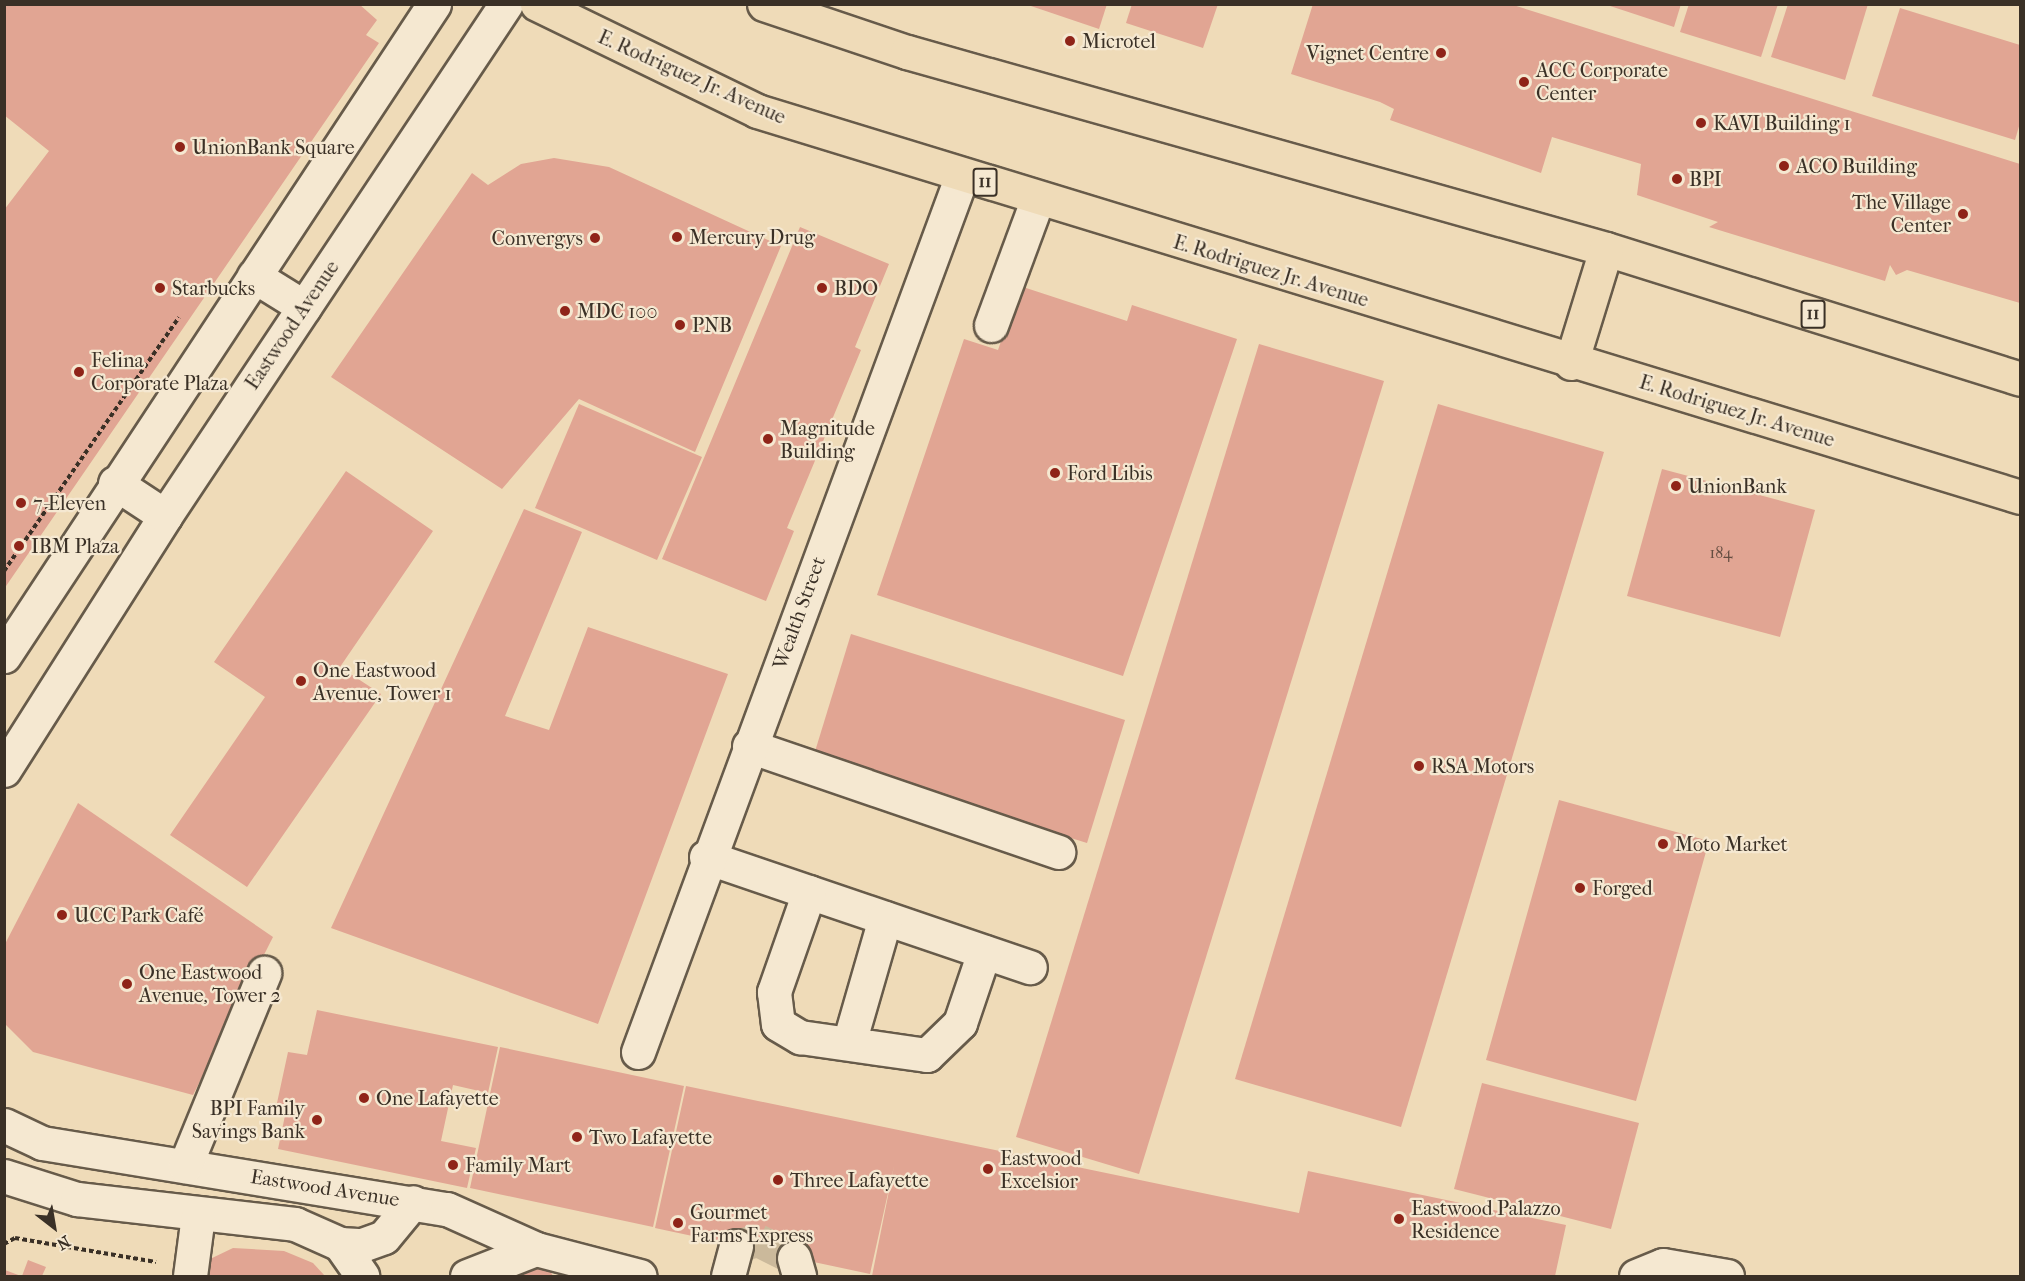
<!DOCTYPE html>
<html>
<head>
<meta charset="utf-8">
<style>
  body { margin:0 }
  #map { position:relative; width:2025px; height:1281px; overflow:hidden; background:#efdbb8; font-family:"IM FELL French Canon",serif }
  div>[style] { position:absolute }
  .building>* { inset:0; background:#e1a593 }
  .minor-tunnel>* { height:33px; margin-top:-16.5px; transform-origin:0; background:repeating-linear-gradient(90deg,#cbb99b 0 33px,transparent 0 49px) }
  .path>* { height:4px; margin-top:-2px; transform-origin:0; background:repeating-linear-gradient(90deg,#3a3026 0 4.5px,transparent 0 7.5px) }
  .roads { filter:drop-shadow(2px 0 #675b4a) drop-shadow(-2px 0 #675b4a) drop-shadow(0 2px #675b4a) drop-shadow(0 -2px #675b4a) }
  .minor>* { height:33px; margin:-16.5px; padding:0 16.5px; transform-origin:16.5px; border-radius:16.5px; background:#f5e8d1 }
  .major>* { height:33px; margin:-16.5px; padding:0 16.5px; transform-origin:16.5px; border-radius:16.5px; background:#efdbb8 }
  .dots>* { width:16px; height:16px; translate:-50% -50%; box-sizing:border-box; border:3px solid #f5e8d1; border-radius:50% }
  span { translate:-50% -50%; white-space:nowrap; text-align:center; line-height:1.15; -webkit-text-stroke:4.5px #f5e8d1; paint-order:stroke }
  .number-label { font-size:16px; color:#644d41 }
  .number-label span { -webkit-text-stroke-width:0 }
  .shield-label span { padding:2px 4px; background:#f5e8d1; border:2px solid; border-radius:4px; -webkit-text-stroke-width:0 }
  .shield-label { font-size:18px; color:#3a3026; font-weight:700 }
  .poi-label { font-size:20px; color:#3a3026 }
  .left { translate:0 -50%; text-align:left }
  .right { translate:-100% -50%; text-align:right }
  .street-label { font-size:20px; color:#3a3026 }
  .frame { position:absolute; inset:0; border:6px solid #3a3026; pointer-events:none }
  .north { position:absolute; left:24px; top:1197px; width:60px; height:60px; -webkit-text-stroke:4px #f5e8d1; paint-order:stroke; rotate:149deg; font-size:16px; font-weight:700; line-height:24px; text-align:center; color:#3a3026 }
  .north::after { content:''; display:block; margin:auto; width:21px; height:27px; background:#3a3026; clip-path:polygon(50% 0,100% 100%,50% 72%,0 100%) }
</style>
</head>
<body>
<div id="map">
  <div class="building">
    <div style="clip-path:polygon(4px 4px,359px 4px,377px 20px,366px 35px,379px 43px,4px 589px,4px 210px,49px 151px,4px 115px)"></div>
    <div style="clip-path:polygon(1025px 4px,1107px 4px,1099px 29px)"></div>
    <div style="clip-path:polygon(1132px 4px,1218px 4px,1203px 48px,1126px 23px)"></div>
    <div style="clip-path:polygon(1313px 4px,1510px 4px,2020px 164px,2020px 303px,1907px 270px,1896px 275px,1890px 265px,1885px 281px,1709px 227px,1718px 222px,1637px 195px,1641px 164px,1552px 137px,1541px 173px,1390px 120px,1394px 109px,1380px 102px,1291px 74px)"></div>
    <div style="clip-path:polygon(1604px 4px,1681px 4px,1674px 27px)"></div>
    <div style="clip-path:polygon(1689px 4px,1778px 4px,1761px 57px,1680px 32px)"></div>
    <div style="clip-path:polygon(1788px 4px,1868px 4px,1845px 80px,1771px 57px)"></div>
    <div style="clip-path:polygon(1900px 8px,2020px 45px,2020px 123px,2015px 140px,1872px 96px)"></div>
    <div style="clip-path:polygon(554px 158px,609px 167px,781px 246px,695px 452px,579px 399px,502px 489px,331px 377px,472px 173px,488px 185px,521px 164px)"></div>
    <div style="clip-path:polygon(800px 227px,889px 264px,855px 347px,861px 350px,787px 528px,794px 531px,766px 601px,662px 559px)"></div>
    <div style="clip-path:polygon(1020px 286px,1127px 321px,1132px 305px,1237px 339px,1123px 676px,877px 595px,964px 339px,998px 350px)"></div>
    <div style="clip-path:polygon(1259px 344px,1384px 381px,1139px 1174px,1016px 1137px)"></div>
    <div style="clip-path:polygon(579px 404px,702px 457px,657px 560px,535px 508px)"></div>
    <div style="clip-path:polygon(1438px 404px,1604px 452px,1401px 1127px,1235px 1079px)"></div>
    <div style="clip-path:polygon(1662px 469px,1815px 510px,1780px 637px,1627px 596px)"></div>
    <div style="clip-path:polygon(346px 471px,433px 531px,340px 667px,381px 694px,247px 887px,170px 835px,265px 697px,214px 662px)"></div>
    <div style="clip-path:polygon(524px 509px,582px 532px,505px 716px,549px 730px,588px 627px,728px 674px,598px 1024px,331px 928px)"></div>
    <div style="clip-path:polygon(851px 634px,1125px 720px,1087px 843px,813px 758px)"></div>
    <div style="clip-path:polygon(1559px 800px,1709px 841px,1636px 1101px,1486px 1060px)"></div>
    <div style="clip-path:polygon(78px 803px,273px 937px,193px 1095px,33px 1052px,5px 1024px,5px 944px)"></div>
    <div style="clip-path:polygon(317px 1010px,498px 1047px,488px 1093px,453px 1085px,441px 1141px,476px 1148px,467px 1188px,278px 1149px,287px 1106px,277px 1103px,288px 1052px,307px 1055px)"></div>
    <div style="clip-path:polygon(500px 1047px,684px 1086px,653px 1227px,470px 1188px)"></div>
    <div style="clip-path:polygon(1482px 1083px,1639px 1123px,1611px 1229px,1454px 1189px)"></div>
    <div style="clip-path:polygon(686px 1086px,1299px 1213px,1308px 1171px,1566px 1225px,1555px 1276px,872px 1276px,894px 1166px,870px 1274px,655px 1228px)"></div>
    <div style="clip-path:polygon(233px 1248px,284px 1251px,313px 1263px,325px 1276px,206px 1276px,208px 1260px)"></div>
    <div style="clip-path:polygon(28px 1260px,46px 1267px,42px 1276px,22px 1276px)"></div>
    <div style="clip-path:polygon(544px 1260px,553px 1276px,504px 1276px)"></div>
    <div style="clip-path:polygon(5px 1270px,21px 1276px,4px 1276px)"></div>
  </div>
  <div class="minor-tunnel">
    <div style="left:736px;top:1246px;width:23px;rotate:-15deg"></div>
    <div style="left:758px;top:1240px;width:40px;rotate:26.6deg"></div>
  </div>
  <div class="path">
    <div style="left:4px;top:571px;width:308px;rotate:-55.4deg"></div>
    <div style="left:4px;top:1244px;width:13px;rotate:-29deg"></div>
    <div style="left:15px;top:1238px;width:143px;rotate:9.7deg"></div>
  </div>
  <div class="roads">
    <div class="minor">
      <div style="left:254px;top:276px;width:59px;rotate:31.8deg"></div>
      <div style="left:991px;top:325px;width:135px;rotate:-69.7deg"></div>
      <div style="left:115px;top:483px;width:60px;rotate:33.4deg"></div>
      <div style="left:4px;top:656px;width:781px;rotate:-56.59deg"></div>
      <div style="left:749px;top:746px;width:327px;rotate:18.9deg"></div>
      <div style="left:4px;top:770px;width:301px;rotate:-57.6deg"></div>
      <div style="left:165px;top:516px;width:615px;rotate:-56.34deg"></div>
      <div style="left:706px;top:857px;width:342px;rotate:18.8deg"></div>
      <div style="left:809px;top:892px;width:106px;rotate:109.3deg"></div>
      <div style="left:774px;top:992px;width:32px;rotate:83deg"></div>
      <div style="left:778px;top:1024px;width:26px;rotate:31deg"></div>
      <div style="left:800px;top:1037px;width:128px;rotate:8.1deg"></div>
      <div style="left:927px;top:1055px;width:46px;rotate:-44.1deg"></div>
      <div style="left:960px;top:1023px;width:75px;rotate:-71.3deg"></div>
      <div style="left:849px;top:1043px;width:130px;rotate:-73.9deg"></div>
      <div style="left:638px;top:1052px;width:935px;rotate:-69.72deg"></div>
      <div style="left:4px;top:1125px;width:42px;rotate:25.3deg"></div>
      <div style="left:42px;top:1143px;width:410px;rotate:9.3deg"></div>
      <div style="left:447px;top:1209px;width:98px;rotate:24.2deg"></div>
      <div style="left:536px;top:1249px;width:107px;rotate:14.6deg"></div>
      <div style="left:185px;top:1166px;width:209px;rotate:-67.7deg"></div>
      <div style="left:4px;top:1176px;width:77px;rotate:17.5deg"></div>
      <div style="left:77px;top:1199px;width:219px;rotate:6.5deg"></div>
      <div style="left:295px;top:1224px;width:49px;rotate:24deg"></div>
      <div style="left:340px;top:1244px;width:39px;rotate:55deg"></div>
      <div style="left:340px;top:1244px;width:22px;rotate:3deg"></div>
      <div style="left:362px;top:1245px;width:23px;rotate:-20deg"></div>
      <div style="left:384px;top:1237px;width:45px;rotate:-50.4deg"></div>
      <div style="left:794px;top:1258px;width:19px;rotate:74deg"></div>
      <div style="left:190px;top:1276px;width:62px;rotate:-82.5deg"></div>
      <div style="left:467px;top:1276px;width:74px;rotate:-21.4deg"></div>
      <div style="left:728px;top:1276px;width:31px;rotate:-75deg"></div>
      <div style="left:1636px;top:1276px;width:29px;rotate:-22deg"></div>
      <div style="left:1663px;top:1265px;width:65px;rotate:9.8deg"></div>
    </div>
    <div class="major">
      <div style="left:537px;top:4px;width:245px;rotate:25.9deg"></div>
      <div style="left:757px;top:111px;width:1321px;rotate:16.99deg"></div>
      <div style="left:764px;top:4px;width:151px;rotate:18.6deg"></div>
      <div style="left:907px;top:52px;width:726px;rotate:15.74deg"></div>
      <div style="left:1606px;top:249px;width:434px;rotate:17.4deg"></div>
      <div style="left:1571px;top:363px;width:119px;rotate:-72.9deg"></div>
    </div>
  </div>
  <div class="dots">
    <div style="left:1070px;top:41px;background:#8f2418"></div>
    <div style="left:1441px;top:53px;background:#8f2418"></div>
    <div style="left:1524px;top:82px;background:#8f2418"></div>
    <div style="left:1701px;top:123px;background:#8f2418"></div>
    <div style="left:180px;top:147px;background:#8f2418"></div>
    <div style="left:1784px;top:166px;background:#8f2418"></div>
    <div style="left:1677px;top:179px;background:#8f2418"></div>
    <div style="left:1963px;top:214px;background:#8f2418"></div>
    <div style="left:677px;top:237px;background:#8f2418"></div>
    <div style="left:595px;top:238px;background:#8f2418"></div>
    <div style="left:160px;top:288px;background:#8f2418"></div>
    <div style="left:822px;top:288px;background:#8f2418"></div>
    <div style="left:565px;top:311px;background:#8f2418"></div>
    <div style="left:680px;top:325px;background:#8f2418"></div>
    <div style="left:79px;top:372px;background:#8f2418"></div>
    <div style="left:768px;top:439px;background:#8f2418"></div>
    <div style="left:1055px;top:473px;background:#8f2418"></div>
    <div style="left:1676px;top:486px;background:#8f2418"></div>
    <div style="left:21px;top:503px;background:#8f2418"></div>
    <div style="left:19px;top:546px;background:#8f2418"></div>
    <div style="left:301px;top:681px;background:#8f2418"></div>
    <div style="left:1419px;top:766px;background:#8f2418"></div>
    <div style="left:1663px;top:844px;background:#8f2418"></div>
    <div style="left:1580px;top:888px;background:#8f2418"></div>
    <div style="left:62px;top:915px;background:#8f2418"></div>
    <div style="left:127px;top:984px;background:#8f2418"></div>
    <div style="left:364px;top:1098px;background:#8f2418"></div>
    <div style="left:317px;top:1120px;background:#8f2418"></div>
    <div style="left:577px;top:1137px;background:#8f2418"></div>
    <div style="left:453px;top:1165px;background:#8f2418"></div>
    <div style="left:988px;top:1169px;background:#8f2418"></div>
    <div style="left:778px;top:1180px;background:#8f2418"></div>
    <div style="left:1399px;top:1219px;background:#8f2418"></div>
    <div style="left:678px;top:1223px;background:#8f2418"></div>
  </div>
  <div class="number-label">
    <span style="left:1721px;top:553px">184</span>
  </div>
  <div class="shield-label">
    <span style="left:985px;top:182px">11</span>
    <span style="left:1813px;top:314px">11</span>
  </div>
  <div class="poi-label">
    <span class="left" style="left:1082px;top:41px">Microtel</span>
    <span class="right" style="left:1429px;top:53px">Vignet Centre</span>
    <span class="left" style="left:1536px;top:82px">ACC Corporate<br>Center</span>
    <span class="left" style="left:1713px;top:123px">KAVI Building 1</span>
    <span class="left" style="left:192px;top:147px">UnionBank Square</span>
    <span class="left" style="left:1796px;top:166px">ACO Building</span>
    <span class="left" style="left:1689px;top:179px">BPI</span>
    <span class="right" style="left:1951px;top:214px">The Village<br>Center</span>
    <span class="left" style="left:689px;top:237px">Mercury Drug</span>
    <span class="right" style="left:583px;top:238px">Convergys</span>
    <span class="left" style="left:172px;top:288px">Starbucks</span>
    <span class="left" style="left:834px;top:288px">BDO</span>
    <span class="left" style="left:577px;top:311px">MDC 100</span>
    <span class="left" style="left:692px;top:325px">PNB</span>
    <span class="left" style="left:91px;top:372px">Felina<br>Corporate Plaza</span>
    <span class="left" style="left:780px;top:440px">Magnitude<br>Building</span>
    <span class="left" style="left:1067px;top:473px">Ford Libis</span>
    <span class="left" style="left:1688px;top:486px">UnionBank</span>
    <span class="left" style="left:33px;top:503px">7-Eleven</span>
    <span class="left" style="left:31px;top:546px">IBM Plaza</span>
    <span class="left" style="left:313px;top:682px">One Eastwood<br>Avenue, Tower 1</span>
    <span class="left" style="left:1431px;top:766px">RSA Motors</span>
    <span class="left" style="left:1675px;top:844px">Moto Market</span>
    <span class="left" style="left:1592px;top:888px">Forged</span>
    <span class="left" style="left:74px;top:915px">UCC Park Café</span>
    <span class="left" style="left:139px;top:984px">One Eastwood<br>Avenue, Tower 2</span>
    <span class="left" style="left:376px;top:1098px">One Lafayette</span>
    <span class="right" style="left:305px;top:1120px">BPI Family<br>Savings Bank</span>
    <span class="left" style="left:589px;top:1137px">Two Lafayette</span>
    <span class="left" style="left:1000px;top:1170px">Eastwood<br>Excelsior</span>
    <span class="left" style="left:465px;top:1165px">Family Mart</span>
    <span class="left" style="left:790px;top:1180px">Three Lafayette</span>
    <span class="left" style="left:1411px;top:1220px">Eastwood Palazzo<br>Residence</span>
    <span class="left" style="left:690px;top:1224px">Gourmet<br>Farms Express</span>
  </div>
  <div class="street-label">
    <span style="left:692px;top:77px;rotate:24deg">E. Rodriguez Jr. Avenue</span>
    <span style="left:1271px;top:271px;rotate:17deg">E. Rodriguez Jr. Avenue</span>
    <span style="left:292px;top:325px;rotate:-56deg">Eastwood Avenue</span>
    <span style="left:1737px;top:411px;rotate:17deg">E. Rodriguez Jr. Avenue</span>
    <span style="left:799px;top:613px;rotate:-70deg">Wealth Street</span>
    <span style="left:325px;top:1188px;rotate:9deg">Eastwood Avenue</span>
  </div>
  <div class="frame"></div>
  <div class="north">N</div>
</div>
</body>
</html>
